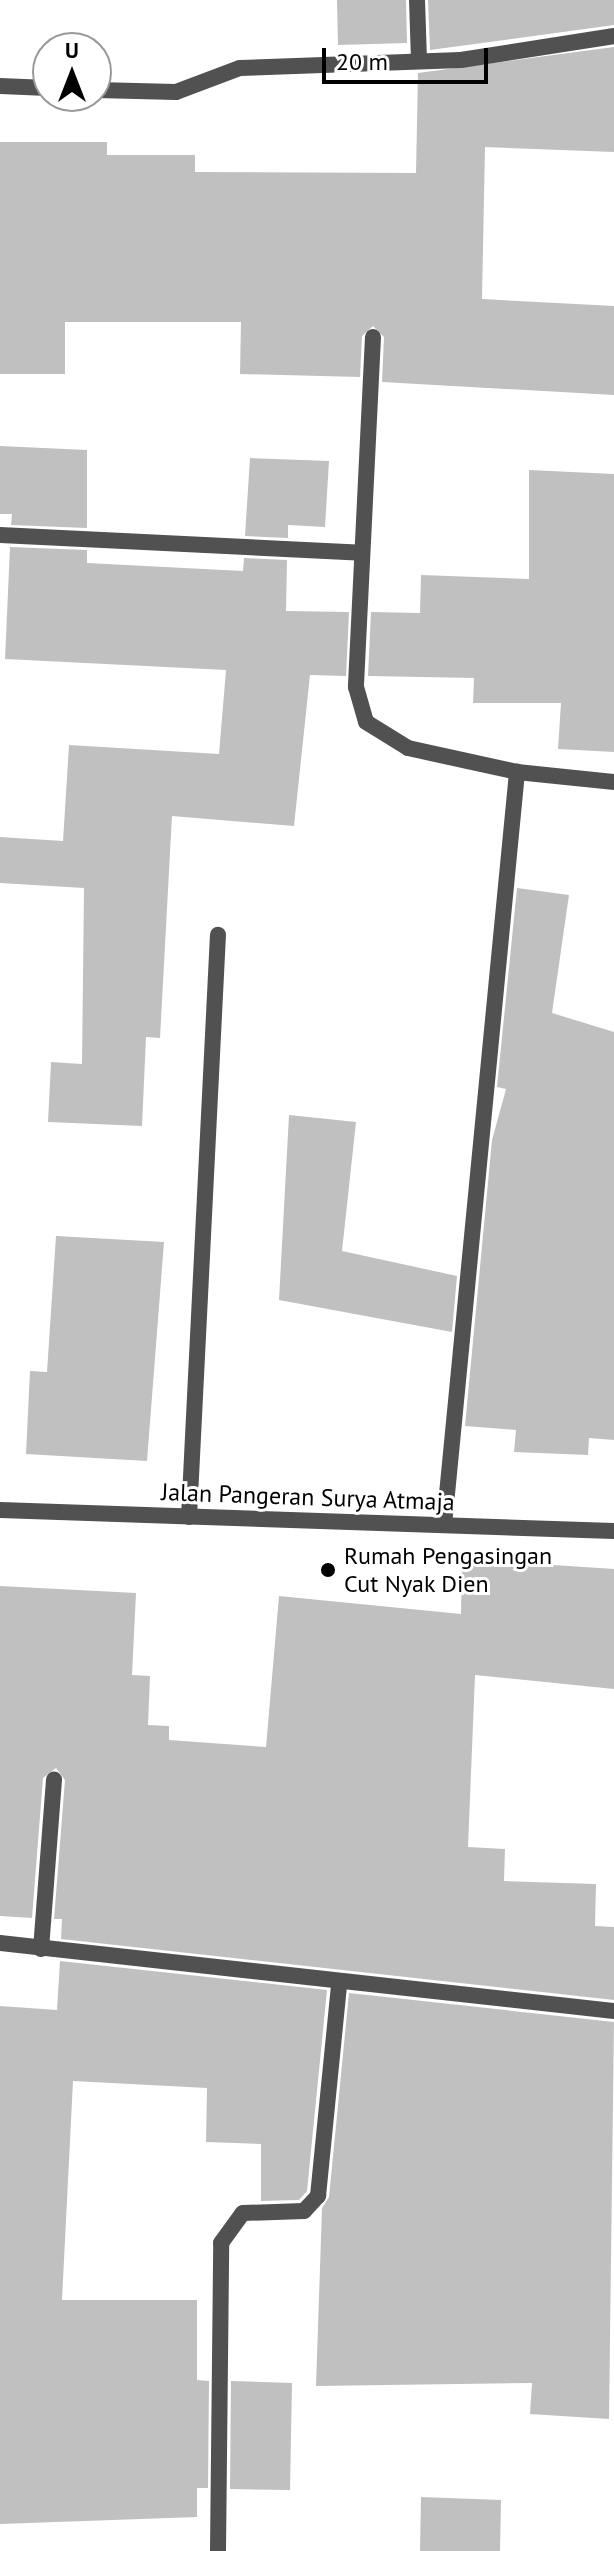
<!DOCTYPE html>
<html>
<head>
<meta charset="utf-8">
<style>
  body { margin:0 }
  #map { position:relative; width:614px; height:2551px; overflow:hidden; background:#fff; font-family:"PT Sans",sans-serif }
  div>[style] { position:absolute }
  .building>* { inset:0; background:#c0c0c0 }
  .minor>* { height:16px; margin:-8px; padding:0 8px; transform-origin:8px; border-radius:8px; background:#515151 }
  .tertiary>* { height:16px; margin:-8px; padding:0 8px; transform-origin:8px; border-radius:8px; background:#515151 }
  .dots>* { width:22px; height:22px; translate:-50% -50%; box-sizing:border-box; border:4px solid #fff; border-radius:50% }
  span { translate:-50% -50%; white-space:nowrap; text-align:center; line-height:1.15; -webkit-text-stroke:6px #fff; paint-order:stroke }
  .street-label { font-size:24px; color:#000 }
  .poi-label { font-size:24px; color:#000 }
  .left { translate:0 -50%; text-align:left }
  .north { position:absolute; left:32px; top:32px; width:80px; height:80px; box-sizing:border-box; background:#fff; border:2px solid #999; border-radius:50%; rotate:0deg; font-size:22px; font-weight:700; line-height:32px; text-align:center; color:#000 }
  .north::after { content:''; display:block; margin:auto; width:28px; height:36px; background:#000; clip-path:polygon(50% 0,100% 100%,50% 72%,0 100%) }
  .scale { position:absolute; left:322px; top:48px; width:166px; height:36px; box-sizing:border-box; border:4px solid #000; border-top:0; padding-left:10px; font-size:24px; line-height:28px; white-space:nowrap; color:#000; -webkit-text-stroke:6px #fff; paint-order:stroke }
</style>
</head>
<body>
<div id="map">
  <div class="building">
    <div style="clip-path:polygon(337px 0,406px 0,407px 43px,338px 45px)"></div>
    <div style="clip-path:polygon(428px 0,614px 0,614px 25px,430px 50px)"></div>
    <div style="clip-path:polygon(614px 47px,614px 152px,485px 147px,482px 299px,614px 306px,614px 395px,382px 382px,384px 337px,373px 326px,362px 336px,360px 377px,240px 374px,241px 322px,65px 322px,65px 374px,0 374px,0 142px,107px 142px,107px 155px,195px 155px,195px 172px,416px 173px,418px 73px)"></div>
    <div style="clip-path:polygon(0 446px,87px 450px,87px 528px,11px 525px,12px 514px,0 514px)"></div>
    <div style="clip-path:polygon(250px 458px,329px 461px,325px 527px,288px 525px,288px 538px,245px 536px)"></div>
    <div style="clip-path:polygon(529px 470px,614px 474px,614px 752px,558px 749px,561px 703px,473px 703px,474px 678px,368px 676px,371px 612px,420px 613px,421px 575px,529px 579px)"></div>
    <div style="clip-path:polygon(10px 547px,87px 550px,87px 563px,243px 571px,244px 558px,287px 560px,286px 611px,349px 612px,346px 676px,310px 675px,294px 826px,172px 816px,160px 1038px,146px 1037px,142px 1126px,48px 1122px,51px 1062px,82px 1064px,84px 888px,0 883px,0 837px,63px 841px,69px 745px,219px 754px,226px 670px,5px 659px)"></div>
    <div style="clip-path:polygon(517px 888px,569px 895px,552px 1013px,614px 1032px,614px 1440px,589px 1438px,588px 1455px,514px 1452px,516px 1430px,465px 1426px,492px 1140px,506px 1089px,497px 1087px)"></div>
    <div style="clip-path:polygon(289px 1115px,356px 1122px,342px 1251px,457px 1276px,452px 1332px,279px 1300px)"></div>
    <div style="clip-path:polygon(56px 1236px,164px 1242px,147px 1461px,26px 1454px,30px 1371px,47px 1372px)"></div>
    <div style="clip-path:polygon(462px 1559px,614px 1569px,614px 1689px,475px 1675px,468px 1847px,505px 1849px,504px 1881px,596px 1884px,595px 1926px,614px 1927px,614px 2000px,61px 1939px,62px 1919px,54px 1919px,65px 1780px,56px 1768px,43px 1778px,32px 1918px,0 1916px,0 1586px,136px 1593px,132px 1675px,150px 1676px,148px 1725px,169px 1726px,169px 1740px,266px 1747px,279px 1596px,461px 1614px)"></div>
    <div style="clip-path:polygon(60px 1961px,327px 1990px,307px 2191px,299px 2200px,261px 2201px,261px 2144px,206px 2142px,207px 2088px,73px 2081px,62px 2300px,197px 2300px,197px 2380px,209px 2381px,208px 2488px,197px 2488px,197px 2517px,0 2524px,0 2006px,57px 2010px)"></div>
    <div style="clip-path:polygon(349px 1993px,614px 2022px,609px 2419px,530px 2414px,532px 2383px,316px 2386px,322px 2208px,329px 2197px)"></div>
    <div style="clip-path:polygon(231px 2381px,292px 2383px,290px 2490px,230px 2489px)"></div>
    <div style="clip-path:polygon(421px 2497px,501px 2500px,500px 2551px,420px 2551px)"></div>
  </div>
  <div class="minor">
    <div style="left:417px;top:0;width:61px;rotate:88.1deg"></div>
    <div style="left:0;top:86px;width:48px;rotate:2.4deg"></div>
    <div style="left:96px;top:90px;width:80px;rotate:1.4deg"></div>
    <div style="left:176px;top:92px;width:68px;rotate:-20.6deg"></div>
    <div style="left:240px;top:68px;width:221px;rotate:-2.1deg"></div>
    <div style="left:461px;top:60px;width:155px;rotate:-8.9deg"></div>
    <div style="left:373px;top:337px;width:350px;rotate:92.8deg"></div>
    <div style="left:356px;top:687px;width:36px;rotate:74deg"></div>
    <div style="left:366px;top:722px;width:49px;rotate:31.8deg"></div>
    <div style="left:408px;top:748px;width:112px;rotate:12.4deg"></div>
    <div style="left:517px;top:772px;width:98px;rotate:5.9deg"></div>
    <div style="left:0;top:535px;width:362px;rotate:2.8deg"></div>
    <div style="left:189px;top:1517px;width:583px;rotate:-87.15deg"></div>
    <div style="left:444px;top:1525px;width:757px;rotate:-84.46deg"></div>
    <div style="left:0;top:1943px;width:618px;rotate:6.32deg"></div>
    <div style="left:41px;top:1949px;width:170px;rotate:-85.6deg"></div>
    <div style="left:218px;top:2551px;width:308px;rotate:-89.4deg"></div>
    <div style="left:221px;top:2243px;width:37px;rotate:-54deg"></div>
    <div style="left:243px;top:2213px;width:61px;rotate:-1.9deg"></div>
    <div style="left:304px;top:2211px;width:21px;rotate:-47deg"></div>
    <div style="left:318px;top:2196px;width:213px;rotate:-84.3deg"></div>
  </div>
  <div class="tertiary">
    <div style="left:0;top:1510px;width:614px;rotate:1.96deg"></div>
  </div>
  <div class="dots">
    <div style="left:328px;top:1570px;background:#000"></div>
  </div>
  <div class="street-label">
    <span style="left:308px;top:1497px;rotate:2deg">Jalan Pangeran Surya Atmaja</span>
  </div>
  <div class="poi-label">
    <span class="left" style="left:344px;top:1570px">Rumah Pengasingan<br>Cut Nyak Dien</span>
  </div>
  <div class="north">U</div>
  <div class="scale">20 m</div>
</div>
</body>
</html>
